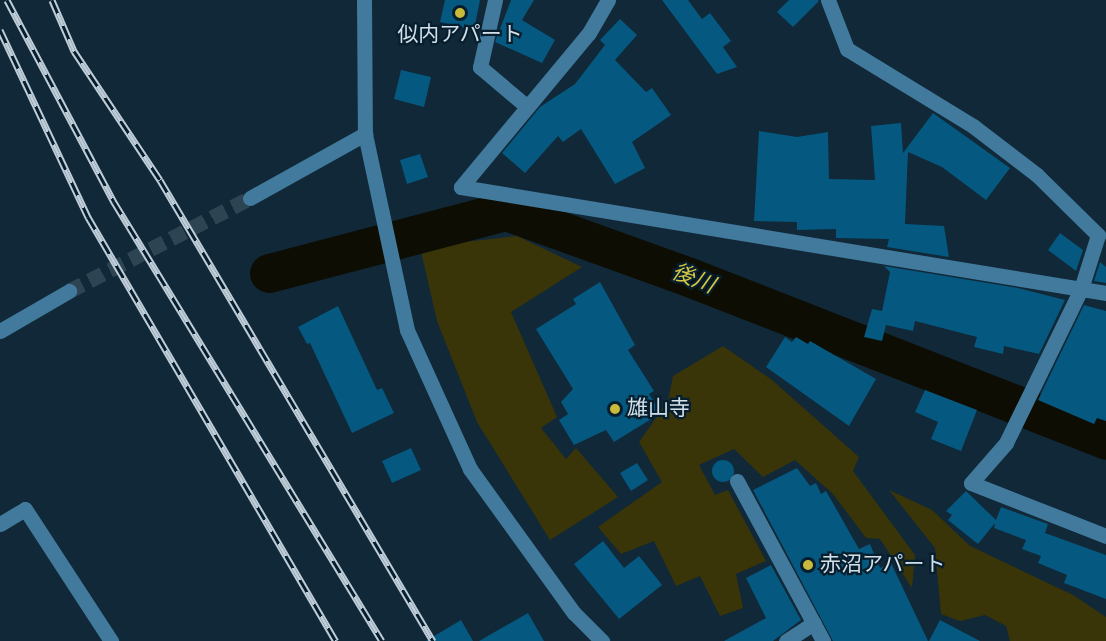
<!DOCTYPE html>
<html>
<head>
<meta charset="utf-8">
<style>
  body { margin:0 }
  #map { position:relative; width:1106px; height:641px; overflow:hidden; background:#102837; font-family:Spectral,"Noto Sans JP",serif }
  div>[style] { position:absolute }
  .green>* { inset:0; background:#393508 }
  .river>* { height:39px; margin:-19.5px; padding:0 19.5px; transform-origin:19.5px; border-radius:19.5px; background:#0e0d03 }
  .building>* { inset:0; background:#05587f }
  .round { border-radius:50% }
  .minor-tunnel>* { height:15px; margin-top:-7.5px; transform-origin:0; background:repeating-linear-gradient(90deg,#2d4452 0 15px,transparent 0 23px) }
  .minor>* { height:15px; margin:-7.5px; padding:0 7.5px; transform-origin:7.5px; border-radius:7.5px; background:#417a9c }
  .rail>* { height:7px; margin-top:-3.5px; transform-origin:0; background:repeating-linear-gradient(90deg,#061e2d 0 14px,#becdd7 0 28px); box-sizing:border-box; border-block:2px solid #becdd7 }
  .dots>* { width:16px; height:16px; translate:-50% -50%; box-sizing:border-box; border:3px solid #061e2d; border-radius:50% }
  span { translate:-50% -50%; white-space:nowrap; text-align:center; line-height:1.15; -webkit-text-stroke:4.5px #061e2d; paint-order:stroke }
  .poi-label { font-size:21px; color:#d2e0ea }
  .left { translate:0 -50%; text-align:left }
  .water-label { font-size:22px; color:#d5c744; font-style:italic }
</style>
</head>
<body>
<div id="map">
  <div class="green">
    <div style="clip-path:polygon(517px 236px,582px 267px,511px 312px,557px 417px,541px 428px,566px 459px,576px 448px,618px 497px,550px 540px,477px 422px,437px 321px,420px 247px)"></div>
    <div style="clip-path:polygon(723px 346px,772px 380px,859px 457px,853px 471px,915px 555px,912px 588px,880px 539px,866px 538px,833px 494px,795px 460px,763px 477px,734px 449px,699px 465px,715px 495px,728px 490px,766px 561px,736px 574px,743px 608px,720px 616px,700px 576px,676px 586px,654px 541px,621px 554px,598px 527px,662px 482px,639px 442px,668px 401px,673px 376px)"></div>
    <div style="clip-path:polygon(889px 490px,932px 510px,970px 546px,1073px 595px,1106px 617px,1106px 641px,1010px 641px,1006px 626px,985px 615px,960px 621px,941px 614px,935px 548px)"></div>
  </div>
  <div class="river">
    <div style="left:269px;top:273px;width:245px;rotate:-14.7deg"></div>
    <div style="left:506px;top:211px;width:195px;rotate:19.8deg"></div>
    <div style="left:689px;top:277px;width:448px;rotate:21.3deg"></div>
  </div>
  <div class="building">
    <div style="clip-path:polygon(445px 0,480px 0,474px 30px,440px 22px)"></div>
    <div style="clip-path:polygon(511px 0,534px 0,522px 20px,555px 40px,542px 63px,495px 42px)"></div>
    <div style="clip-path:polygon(662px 0,688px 0,702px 19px,710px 13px,731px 41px,723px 47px,737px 67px,717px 74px)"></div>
    <div style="clip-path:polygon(789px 0,818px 0,819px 1px,793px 27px,777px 12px)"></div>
    <div style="clip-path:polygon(620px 19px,637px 35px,615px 60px,646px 92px,652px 88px,671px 115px,632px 142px,645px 168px,615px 184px,581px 129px,563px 142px,558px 136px,525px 173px,502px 153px,540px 107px,575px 84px,605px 45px,600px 40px)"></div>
    <div style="clip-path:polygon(401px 70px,431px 77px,424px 107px,394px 99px)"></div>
    <div style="clip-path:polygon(933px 113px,1010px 168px,986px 200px,942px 167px,908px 152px,905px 224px,944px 226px,949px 257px,887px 247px,889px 239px,836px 238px,836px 229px,797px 230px,797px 222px,754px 221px,759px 131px,797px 137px,828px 132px,829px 179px,875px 180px,871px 126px,901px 123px,903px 153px)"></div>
    <div style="clip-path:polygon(420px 154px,428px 177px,407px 184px,400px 160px)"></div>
    <div style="clip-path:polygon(1060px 233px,1083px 250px,1076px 271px,1048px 250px)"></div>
    <div style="clip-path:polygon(1100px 262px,1106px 267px,1106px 283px,1094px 281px)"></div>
    <div style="clip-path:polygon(884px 266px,1018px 288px,1065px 300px,1039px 354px,1004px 346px,1003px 354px,974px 347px,977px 337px,915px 321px,913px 331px,886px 325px,882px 341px,864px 337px,872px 309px,882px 311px,890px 272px)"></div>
    <div style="clip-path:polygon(600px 282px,635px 345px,628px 350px,654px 391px,649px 394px,661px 413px,614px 442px,606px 430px,574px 445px,559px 420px,568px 414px,561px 402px,573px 389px,536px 329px,576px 304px,573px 299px)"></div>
    <div style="clip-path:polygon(1084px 305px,1106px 311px,1106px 421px,1097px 418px,1094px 424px,1038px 400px)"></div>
    <div style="clip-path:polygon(338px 306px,377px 390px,382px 388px,394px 413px,352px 433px,310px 343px,307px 344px,298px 327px)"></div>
    <div style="clip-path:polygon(785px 337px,792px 342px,796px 337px,808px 344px,810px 341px,876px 379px,849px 426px,766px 367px)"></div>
    <div style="clip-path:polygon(925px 390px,977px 410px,961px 451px,931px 439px,938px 422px,915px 412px)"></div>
    <div style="clip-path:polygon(411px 448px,421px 470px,392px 483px,382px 461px)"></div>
    <div class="round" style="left:712px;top:460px;width:22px;height:22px"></div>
    <div style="clip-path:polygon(637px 463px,648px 480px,631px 491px,620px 473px)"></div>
    <div style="clip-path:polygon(797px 468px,810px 486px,816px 483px,821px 494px,826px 491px,859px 549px,870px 544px,880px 568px,891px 563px,928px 641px,833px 641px,753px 490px)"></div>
    <div style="clip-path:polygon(966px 491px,996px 520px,1001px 507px,1048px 524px,1045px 533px,1106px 555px,1106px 599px,1064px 583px,1067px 575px,1038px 563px,1041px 556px,1022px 549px,1026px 540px,994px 528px,995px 523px,978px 544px,948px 520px,952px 515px,946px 511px)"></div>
    <div style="clip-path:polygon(603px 541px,624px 568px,639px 556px,662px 585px,619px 619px,574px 564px)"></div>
    <div style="clip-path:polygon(771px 565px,801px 620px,773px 641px,724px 641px,766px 618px,746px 578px)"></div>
    <div style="clip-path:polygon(528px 613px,544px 641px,479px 641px)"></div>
    <div style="clip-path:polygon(461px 620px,473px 641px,426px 641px)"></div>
    <div style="clip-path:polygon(940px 620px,980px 641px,929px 641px)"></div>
  </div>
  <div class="minor-tunnel">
    <div style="left:69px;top:291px;width:203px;rotate:-27.2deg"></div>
  </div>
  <div class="minor">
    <div style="left:364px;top:0;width:134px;rotate:89.6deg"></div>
    <div style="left:365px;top:134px;width:200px;rotate:77.9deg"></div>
    <div style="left:407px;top:330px;width:153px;rotate:65.6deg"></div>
    <div style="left:470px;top:469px;width:178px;rotate:54.2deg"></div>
    <div style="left:574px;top:613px;width:40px;rotate:45deg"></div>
    <div style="left:495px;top:0;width:69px;rotate:102.6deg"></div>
    <div style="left:480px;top:67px;width:59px;rotate:40.2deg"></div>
    <div style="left:608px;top:0;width:39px;rotate:120deg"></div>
    <div style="left:588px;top:34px;width:199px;rotate:129.7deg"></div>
    <div style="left:461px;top:187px;width:654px;rotate:9.33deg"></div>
    <div style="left:828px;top:0;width:53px;rotate:68.8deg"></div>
    <div style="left:847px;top:49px;width:148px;rotate:31.4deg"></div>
    <div style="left:973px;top:126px;width:81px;rotate:37.4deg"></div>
    <div style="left:1037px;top:175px;width:86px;rotate:44.5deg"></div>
    <div style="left:1098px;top:235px;width:57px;rotate:107.5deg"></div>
    <div style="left:1081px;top:289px;width:171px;rotate:116deg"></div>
    <div style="left:1006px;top:443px;width:53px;rotate:131.2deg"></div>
    <div style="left:971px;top:483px;width:145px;rotate:21.4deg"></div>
    <div style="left:250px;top:198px;width:132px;rotate:-29.1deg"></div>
    <div style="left:0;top:331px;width:80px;rotate:-30.1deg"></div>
    <div style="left:737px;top:481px;width:182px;rotate:61.7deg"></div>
    <div style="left:0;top:524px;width:29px;rotate:-31deg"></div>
    <div style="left:25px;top:509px;width:158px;rotate:56.9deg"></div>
    <div style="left:786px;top:641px;width:33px;rotate:-33deg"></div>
  </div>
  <div class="rail">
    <div style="left:7px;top:0;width:229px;rotate:62.1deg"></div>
    <div style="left:114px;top:202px;width:514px;rotate:58.6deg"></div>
    <div style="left:52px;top:0;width:56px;rotate:66.7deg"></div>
    <div style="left:74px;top:51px;width:155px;rotate:56.3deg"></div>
    <div style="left:160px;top:180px;width:536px;rotate:59.37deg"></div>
    <div style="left:0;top:30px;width:207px;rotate:64.8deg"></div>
    <div style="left:88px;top:217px;width:491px;rotate:59.7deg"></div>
  </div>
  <div class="dots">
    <div style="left:460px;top:13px;background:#c8bb3b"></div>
    <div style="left:615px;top:409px;background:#c8bb3b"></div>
    <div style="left:808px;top:565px;background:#c8bb3b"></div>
  </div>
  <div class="poi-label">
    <span style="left:460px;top:35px">似内アパート</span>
    <span class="left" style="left:627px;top:409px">雄山寺</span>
    <span class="left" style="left:820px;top:565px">赤沼アパート</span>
  </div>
  <div class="water-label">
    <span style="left:693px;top:279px;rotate:21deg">後川</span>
  </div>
</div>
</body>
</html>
